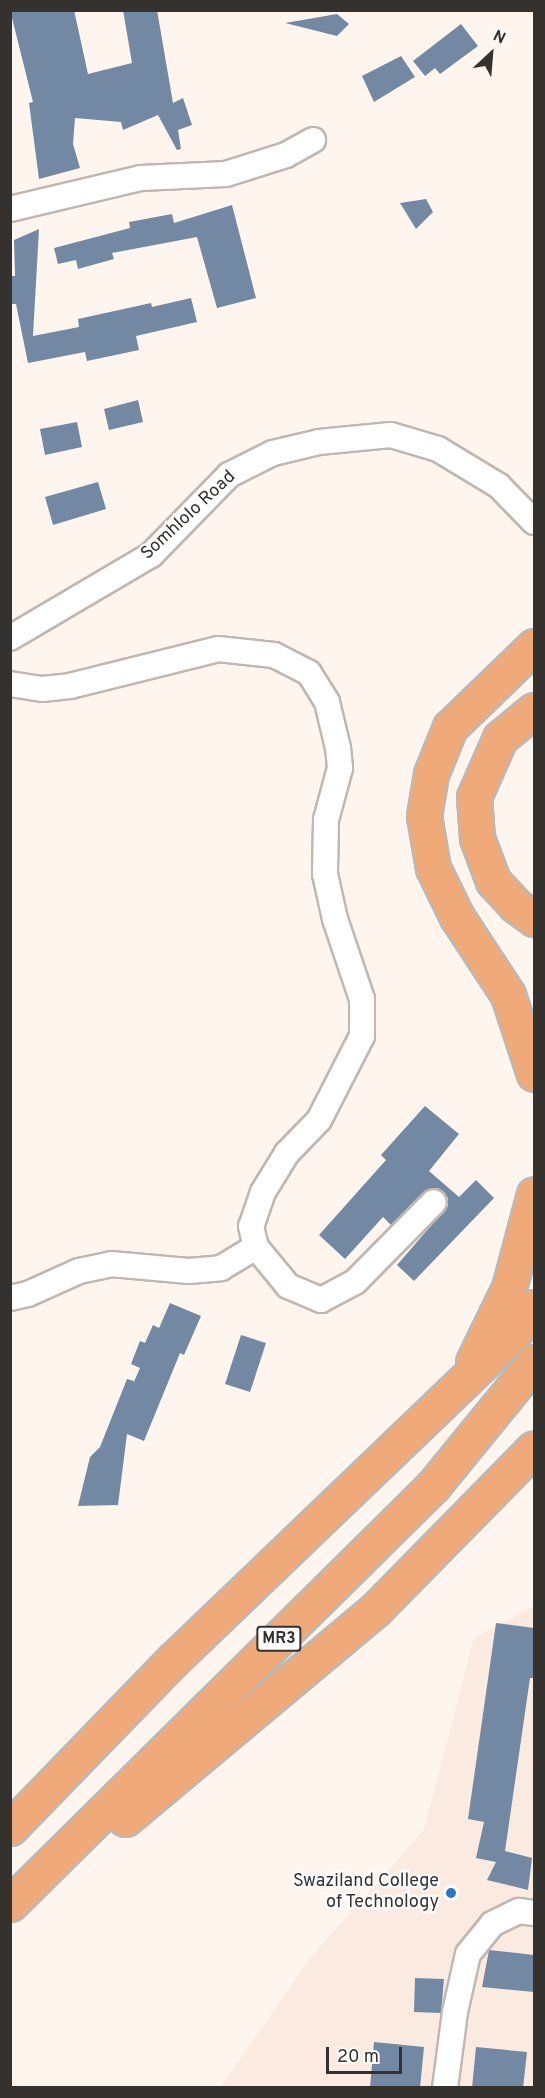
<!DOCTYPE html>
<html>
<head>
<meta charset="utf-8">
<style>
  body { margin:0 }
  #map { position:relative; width:545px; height:2098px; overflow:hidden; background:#fef5ef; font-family:Overpass,sans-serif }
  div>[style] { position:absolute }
  .built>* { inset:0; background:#fbeadf }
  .building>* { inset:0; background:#7389a3 }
  .roads { filter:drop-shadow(2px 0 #c0b7b1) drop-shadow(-2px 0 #c0b7b1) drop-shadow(0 2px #c0b7b1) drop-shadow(0 -2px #c0b7b1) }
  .minor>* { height:24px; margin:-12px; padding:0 12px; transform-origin:12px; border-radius:12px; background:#fff }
  .highway>* { height:33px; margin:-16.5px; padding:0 16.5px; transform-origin:16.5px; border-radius:16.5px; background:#f0a979 }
  .dots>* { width:16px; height:16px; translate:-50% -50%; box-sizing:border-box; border:3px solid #fff; border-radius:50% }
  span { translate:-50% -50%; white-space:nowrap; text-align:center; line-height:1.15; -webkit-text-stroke:4.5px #fff; paint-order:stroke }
  .shield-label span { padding:2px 4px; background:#fff; border:2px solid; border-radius:4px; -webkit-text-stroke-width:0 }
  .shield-label { font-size:16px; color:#34312e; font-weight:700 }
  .street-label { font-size:18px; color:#34312e }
  .poi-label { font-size:18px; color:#34312e }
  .right { translate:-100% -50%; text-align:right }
  .frame { position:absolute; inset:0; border:12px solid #34312e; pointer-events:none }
  .north { position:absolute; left:461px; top:24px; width:60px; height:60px; -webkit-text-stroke:4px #fff; paint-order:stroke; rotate:26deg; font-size:16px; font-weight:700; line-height:24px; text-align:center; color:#34312e }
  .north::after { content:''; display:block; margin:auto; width:21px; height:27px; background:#34312e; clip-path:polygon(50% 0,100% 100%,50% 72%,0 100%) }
  .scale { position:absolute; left:326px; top:2047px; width:76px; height:27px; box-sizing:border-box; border:3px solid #34312e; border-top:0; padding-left:8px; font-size:18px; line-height:21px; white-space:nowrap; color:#34312e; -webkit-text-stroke:4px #fff; paint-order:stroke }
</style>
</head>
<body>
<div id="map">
  <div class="built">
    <div style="clip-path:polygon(529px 1608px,534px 1608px,534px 2087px,220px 2088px,311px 1957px,424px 1830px,474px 1638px)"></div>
  </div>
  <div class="building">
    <div style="clip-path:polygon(10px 10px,74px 10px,88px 74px,132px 63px,123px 10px,157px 10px,173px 103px,183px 98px,192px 125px,178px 130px,181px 149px,177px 150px,158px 115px,123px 130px,121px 122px,75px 118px,73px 144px,80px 168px,39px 179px,29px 103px,33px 102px)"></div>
    <div style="clip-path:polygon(337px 14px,349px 24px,337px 36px,285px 23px)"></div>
    <div style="clip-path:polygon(461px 24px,478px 46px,440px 74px,435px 68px,425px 76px,413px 61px)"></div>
    <div style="clip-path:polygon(401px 56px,415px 77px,374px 102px,362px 76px)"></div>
    <div style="clip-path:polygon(426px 199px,433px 212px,416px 229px,400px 203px)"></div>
    <div style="clip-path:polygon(232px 205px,256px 298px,217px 308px,197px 237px,112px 253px,114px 259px,78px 269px,76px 260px,58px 264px,54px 248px,130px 228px,129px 222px,172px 214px,174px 223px)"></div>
    <div style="clip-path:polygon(39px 229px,33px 336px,79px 327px,78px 319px,151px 303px,152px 307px,191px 298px,197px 322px,136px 336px,139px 350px,87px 361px,85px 352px,28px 363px,16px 304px,10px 304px,10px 276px,15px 276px,14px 240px)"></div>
    <div style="clip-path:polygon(138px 400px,143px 422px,109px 430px,104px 409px)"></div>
    <div style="clip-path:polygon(77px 422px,82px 447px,45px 455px,40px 429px)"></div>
    <div style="clip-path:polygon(98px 482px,106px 509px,53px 525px,45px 497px)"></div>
    <div style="clip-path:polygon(425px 1106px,459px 1134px,429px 1171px,459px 1197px,476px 1180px,494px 1198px,414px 1281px,397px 1265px,448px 1206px,448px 1198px,438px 1188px,424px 1192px,391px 1225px,383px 1217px,345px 1259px,319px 1235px,386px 1160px,381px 1155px)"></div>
    <div style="clip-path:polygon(170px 1303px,201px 1316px,184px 1355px,180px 1353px,144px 1441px,127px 1434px,118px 1505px,78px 1506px,90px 1457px,100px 1447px,127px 1379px,134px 1381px,133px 1384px,140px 1368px,131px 1364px,140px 1341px,145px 1343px,153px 1325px,159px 1328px)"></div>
    <div style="clip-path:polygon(241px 1335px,266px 1343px,250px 1392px,225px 1384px)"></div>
    <div style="clip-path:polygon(496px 1623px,534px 1628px,534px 1678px,530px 1678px,505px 1851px,532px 1858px,528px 1890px,487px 1880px,496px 1862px,476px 1858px,484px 1822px,468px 1819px)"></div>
    <div style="clip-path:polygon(489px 1950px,534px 1955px,534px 1992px,482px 1987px)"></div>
    <div style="clip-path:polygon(415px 1978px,444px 1979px,441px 2013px,414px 2012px)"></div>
    <div style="clip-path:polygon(374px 2042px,424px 2047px,420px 2088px,370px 2088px)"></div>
    <div style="clip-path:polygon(476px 2047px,527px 2052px,523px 2088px,472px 2088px)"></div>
  </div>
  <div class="roads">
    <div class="minor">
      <div style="left:10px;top:209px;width:135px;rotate:-13.3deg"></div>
      <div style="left:141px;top:178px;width:85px;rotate:-2.7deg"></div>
      <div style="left:226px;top:174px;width:63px;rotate:-17.6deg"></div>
      <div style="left:286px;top:155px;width:31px;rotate:-29deg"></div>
      <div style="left:10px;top:638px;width:164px;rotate:-30.5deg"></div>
      <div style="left:151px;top:555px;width:112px;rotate:-45.7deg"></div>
      <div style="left:229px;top:475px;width:49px;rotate:-26.6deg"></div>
      <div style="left:273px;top:453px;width:47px;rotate:-13.4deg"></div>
      <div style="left:319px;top:442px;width:72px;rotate:-5.6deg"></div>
      <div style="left:391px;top:435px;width:49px;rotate:16.6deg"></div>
      <div style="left:438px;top:449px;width:71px;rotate:31.2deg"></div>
      <div style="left:499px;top:486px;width:50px;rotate:45.8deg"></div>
      <div style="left:10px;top:684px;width:32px;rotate:9deg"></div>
      <div style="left:42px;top:689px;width:28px;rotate:-6deg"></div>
      <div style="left:70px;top:686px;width:153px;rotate:-14deg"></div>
      <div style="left:218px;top:649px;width:56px;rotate:6.1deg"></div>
      <div style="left:274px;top:655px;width:39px;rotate:27deg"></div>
      <div style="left:309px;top:673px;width:34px;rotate:58deg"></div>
      <div style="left:327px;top:702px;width:47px;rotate:76.6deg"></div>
      <div style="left:338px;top:748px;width:20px;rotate:84deg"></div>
      <div style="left:340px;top:768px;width:54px;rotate:105.1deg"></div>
      <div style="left:326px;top:820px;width:54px;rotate:91.1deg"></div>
      <div style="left:325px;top:874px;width:46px;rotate:77.5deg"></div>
      <div style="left:335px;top:919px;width:84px;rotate:71.4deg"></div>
      <div style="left:362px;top:999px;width:37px;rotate:90deg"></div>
      <div style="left:362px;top:1036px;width:94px;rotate:117.1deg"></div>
      <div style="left:319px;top:1120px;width:46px;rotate:134.1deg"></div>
      <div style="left:287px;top:1153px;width:46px;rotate:121.6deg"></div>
      <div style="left:263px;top:1192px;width:36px;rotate:109deg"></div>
      <div style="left:251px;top:1226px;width:22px;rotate:77deg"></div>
      <div style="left:256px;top:1247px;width:50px;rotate:50.6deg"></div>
      <div style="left:288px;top:1286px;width:36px;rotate:23deg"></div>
      <div style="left:321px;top:1300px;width:38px;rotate:-28deg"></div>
      <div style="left:355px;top:1282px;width:112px;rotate:-45.4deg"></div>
      <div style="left:10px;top:1298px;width:18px;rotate:-13deg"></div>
      <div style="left:28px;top:1294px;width:56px;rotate:-24.3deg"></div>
      <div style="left:79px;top:1271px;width:33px;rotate:-12deg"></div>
      <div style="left:111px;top:1264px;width:78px;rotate:5.1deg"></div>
      <div style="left:189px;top:1271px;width:32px;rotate:-5deg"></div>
      <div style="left:221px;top:1268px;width:41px;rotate:-31deg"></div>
      <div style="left:445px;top:2088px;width:77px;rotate:-82.5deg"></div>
      <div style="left:455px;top:2012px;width:59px;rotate:-77.4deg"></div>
      <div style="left:468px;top:1954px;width:38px;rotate:-51deg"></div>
      <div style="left:492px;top:1924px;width:30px;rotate:-26deg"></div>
      <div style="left:519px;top:1911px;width:15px;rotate:8deg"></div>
    </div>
    <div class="highway">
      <div style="left:534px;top:646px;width:117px;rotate:136deg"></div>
      <div style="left:450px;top:727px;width:51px;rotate:112deg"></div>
      <div style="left:431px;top:774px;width:43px;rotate:99.5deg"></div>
      <div style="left:424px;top:816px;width:53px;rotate:80.2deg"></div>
      <div style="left:433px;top:868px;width:55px;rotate:63.9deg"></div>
      <div style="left:457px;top:917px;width:93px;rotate:56.8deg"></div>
      <div style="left:508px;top:995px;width:83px;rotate:71.8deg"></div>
      <div style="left:534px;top:710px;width:44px;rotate:140.5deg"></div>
      <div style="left:500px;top:738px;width:64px;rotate:113.8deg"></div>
      <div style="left:474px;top:797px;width:41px;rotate:85.8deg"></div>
      <div style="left:477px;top:838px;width:46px;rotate:69.6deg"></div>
      <div style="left:493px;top:881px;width:33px;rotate:47deg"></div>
      <div style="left:515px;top:905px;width:24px;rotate:36deg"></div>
      <div style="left:473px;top:1362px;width:82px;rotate:-64.1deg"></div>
      <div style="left:509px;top:1288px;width:97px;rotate:-75.1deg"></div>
      <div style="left:125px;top:1819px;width:324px;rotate:-39.9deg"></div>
      <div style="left:374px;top:1611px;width:228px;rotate:-45.5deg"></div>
      <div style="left:10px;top:1828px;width:234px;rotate:-45.9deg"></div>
      <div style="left:173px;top:1660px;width:472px;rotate:-43.8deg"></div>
      <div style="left:514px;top:1333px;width:33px;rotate:-52deg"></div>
      <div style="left:10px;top:1904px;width:595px;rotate:-44.66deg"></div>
      <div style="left:433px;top:1486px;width:160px;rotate:-50.8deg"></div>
    </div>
  </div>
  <div class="dots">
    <div style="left:451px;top:1893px;background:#2c75c5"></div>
  </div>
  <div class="shield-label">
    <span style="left:279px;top:1639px">MR3</span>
  </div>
  <div class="street-label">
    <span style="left:189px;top:516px;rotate:-43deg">Somhlolo Road</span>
  </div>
  <div class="poi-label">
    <span class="right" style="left:439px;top:1893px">Swaziland College<br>of Technology</span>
  </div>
  <div class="frame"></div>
  <div class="north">N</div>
  <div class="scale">20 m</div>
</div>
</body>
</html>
